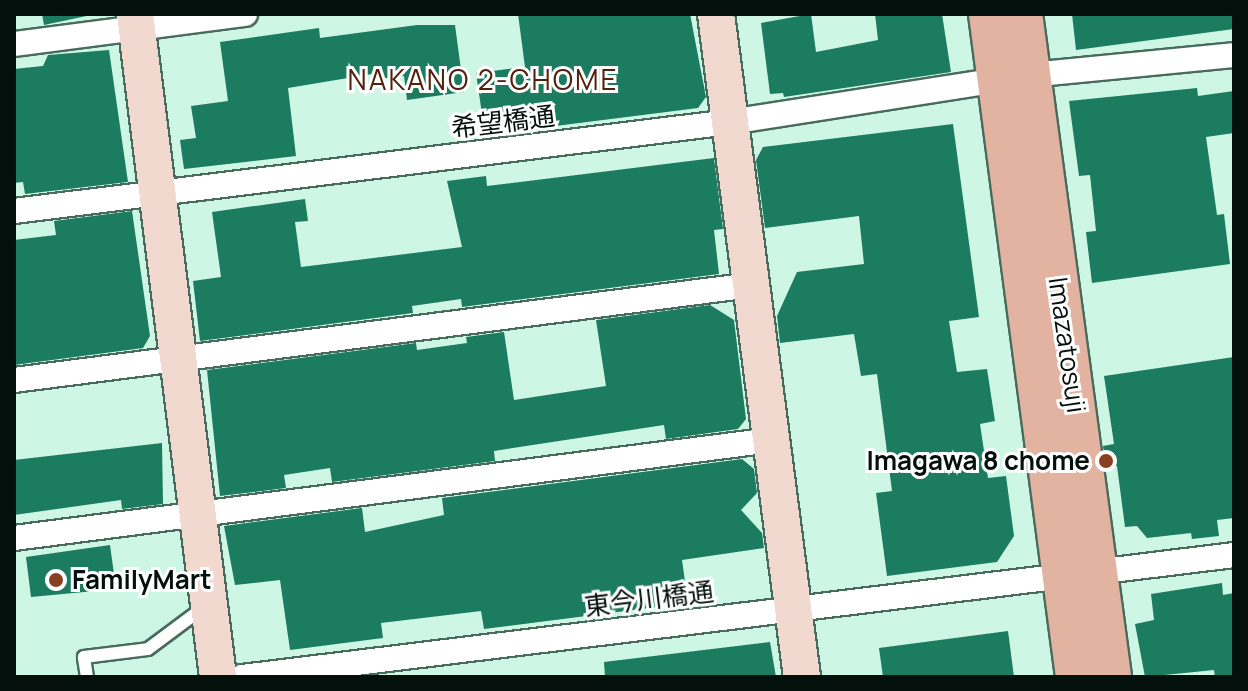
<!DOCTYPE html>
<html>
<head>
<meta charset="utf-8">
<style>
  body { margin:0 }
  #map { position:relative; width:1248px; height:691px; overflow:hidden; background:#cef6e5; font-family:Manrope,"Noto Sans JP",sans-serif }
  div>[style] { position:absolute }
  .building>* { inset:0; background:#1b7c5f }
  .roads { filter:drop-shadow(2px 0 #486b5d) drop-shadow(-2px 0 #486b5d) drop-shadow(0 2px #486b5d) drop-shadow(0 -2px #486b5d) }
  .lane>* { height:12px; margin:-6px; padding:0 6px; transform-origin:6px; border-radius:6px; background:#fff }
  .street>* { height:24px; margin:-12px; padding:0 12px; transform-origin:12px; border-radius:12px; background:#fff }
  .secondary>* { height:36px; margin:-18px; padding:0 18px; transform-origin:18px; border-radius:18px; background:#f1d9cf }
  .primary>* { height:40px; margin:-20px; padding:0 20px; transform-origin:20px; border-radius:20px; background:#e2b3a0 }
  .dots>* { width:22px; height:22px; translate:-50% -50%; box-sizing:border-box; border:4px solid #fff; border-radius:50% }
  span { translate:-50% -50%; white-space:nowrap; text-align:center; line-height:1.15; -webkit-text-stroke:6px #fff; paint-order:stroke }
  .street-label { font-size:26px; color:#03100b }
  .poi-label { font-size:26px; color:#03100b; font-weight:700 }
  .right { translate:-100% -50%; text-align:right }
  .left { translate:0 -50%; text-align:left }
  .neighbourhood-label { font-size:28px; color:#52210b; letter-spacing:2px }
  .frame { position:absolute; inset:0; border:16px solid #03100b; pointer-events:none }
</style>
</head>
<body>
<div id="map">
  <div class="building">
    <div style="clip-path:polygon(42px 14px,96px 14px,44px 25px)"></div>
    <div style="clip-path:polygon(518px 14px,690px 14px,706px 97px,698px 108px,485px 135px,476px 73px,525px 67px)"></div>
    <div style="clip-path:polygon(811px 14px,816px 52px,878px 40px,875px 14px,942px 14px,951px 72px,784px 97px,783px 93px,770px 94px,761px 23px)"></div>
    <div style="clip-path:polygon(1072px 14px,1234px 14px,1234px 29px,1076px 50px)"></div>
    <div style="clip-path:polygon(417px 25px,455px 25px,464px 92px,407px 100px,404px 76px,378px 79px,378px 73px,288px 88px,296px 156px,184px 169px,180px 140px,196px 138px,191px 106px,228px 101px,220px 42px,319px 28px,320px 38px)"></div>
    <div style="clip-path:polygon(109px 50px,128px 182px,25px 194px,23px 182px,14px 183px,14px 69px,43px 66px,48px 55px)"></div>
    <div style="clip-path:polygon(1197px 88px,1198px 96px,1234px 91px,1234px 133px,1206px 137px,1217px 215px,1224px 214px,1230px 264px,1092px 283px,1086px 232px,1096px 231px,1090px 175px,1079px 176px,1069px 101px)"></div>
    <div style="clip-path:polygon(953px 124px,979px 317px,949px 321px,957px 372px,987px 369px,995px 421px,980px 424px,988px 478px,1006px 476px,1014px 536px,997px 562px,887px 576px,876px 493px,892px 491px,877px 374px,861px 376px,854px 334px,780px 343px,777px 316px,797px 272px,864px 264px,859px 216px,765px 228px,756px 160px,763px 147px)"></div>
    <div style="clip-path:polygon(714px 158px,723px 229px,714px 230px,719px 274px,462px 307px,461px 299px,412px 306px,413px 313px,200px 341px,193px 281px,221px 277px,212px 212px,305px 199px,308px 221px,295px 222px,301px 267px,462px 247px,447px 181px,486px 176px,487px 186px)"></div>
    <div style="clip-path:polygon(132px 211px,150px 336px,143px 348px,14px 365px,14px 240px,56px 235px,54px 221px)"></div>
    <div style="clip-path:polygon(710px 305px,734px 320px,746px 419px,738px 429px,666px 439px,664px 425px,494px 451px,495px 461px,332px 482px,330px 468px,284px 475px,286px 488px,220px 496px,207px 370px,416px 343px,417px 350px,467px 343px,466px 337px,504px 332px,514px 400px,606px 386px,596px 320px)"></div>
    <div style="clip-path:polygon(1234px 357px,1234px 518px,1217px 520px,1219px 536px,1192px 539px,1191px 533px,1147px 538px,1137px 526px,1125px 527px,1117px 466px,1106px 467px,1103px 446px,1114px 444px,1104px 376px)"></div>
    <div style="clip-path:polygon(162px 443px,163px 504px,122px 509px,121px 500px,14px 515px,14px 460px)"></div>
    <div style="clip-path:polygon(742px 459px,754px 469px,757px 493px,741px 510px,762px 533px,764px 548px,682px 560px,688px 603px,484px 629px,481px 611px,381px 623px,383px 638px,290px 650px,280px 580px,235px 585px,224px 526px,362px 508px,365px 532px,444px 515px,442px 498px)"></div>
    <div style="clip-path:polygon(110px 545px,116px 589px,31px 597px,26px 557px)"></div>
    <div style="clip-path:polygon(1222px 583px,1223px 595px,1234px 593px,1234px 677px,1215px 677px,1214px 670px,1145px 677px,1135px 624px,1154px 620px,1151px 594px)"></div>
    <div style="clip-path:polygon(1008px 631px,1014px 677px,883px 677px,879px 648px)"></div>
    <div style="clip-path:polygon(770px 642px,776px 677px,605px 677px,604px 662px)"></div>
  </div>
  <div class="roads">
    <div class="lane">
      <div style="left:87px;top:677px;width:20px;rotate:-99deg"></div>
      <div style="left:84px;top:657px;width:64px;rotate:-7.1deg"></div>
      <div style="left:148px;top:649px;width:69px;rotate:-36.7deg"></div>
    </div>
    <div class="street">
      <div style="left:14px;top:44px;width:233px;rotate:-7.4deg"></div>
      <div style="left:14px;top:211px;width:722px;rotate:-7.09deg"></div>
      <div style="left:730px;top:122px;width:304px;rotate:-8.9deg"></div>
      <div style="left:1030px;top:75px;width:205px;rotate:-5.6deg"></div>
      <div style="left:14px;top:380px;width:743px;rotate:-7.34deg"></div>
      <div style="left:14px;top:538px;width:764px;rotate:-7.37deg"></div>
      <div style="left:242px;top:677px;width:999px;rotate:-7.01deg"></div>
    </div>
    <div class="secondary">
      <div style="left:135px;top:14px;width:668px;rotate:82.86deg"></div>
      <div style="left:716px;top:14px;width:669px;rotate:82.61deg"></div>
    </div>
    <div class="primary">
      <div style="left:989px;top:14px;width:669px;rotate:82.52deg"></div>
      <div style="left:1022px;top:14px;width:669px;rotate:82.35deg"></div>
    </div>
  </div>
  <div class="dots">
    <div style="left:1106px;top:461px;background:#884020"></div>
    <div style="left:56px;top:580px;background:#884020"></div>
  </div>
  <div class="street-label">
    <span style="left:503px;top:122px;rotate:-7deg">希望橋通</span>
    <span style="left:1067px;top:345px;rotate:82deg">Imazatosuji</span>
    <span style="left:649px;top:599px;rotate:-7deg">東今川橋通</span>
  </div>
  <div class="poi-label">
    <span class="right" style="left:1090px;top:461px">Imagawa 8 chome</span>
    <span class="left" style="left:72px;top:580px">FamilyMart</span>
  </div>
  <div class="neighbourhood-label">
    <span style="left:483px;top:79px">NAKANO 2-CHOME</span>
  </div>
  <div class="frame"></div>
</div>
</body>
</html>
